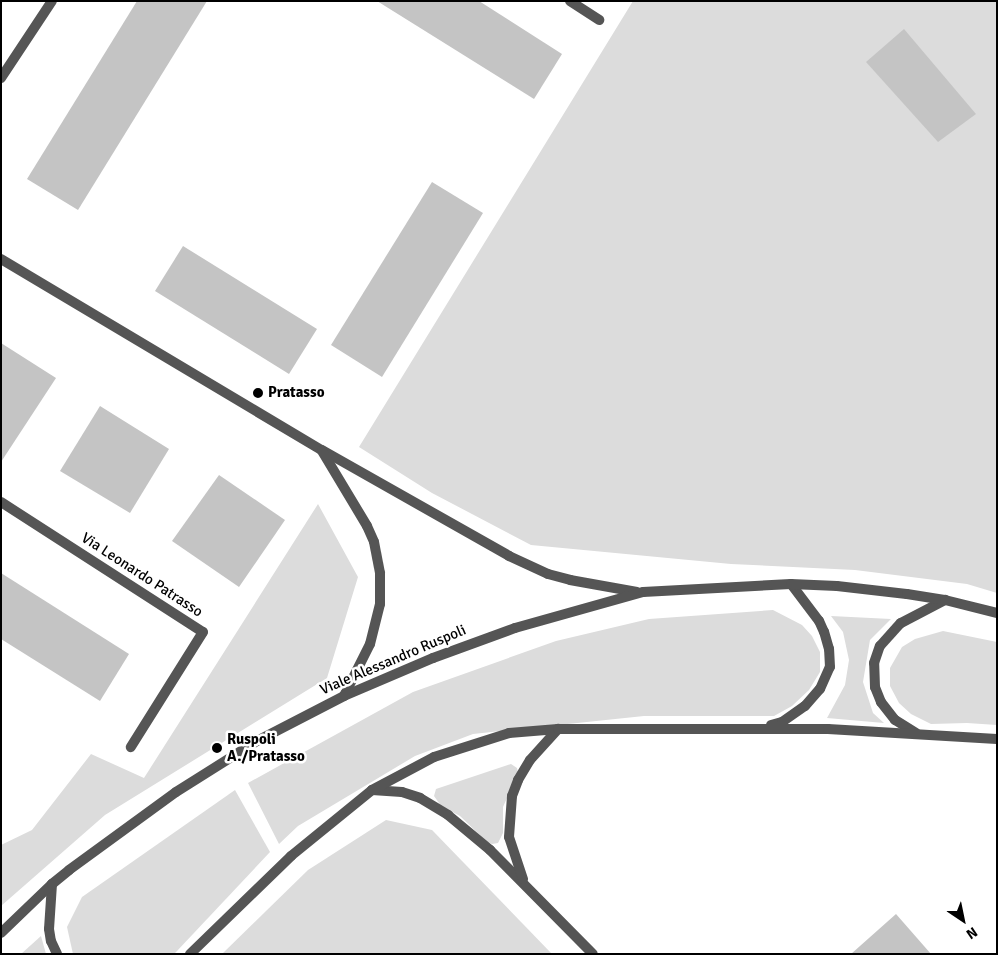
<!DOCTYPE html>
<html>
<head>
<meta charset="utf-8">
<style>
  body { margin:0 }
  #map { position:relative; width:998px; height:955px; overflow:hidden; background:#fff; font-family:Signika,sans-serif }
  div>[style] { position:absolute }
  .green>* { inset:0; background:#dcdcdc }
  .building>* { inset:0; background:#c4c4c4 }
  .street>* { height:10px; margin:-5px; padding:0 5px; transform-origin:5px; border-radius:5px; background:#555 }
  .dots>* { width:14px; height:14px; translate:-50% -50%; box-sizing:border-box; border:2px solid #fff; border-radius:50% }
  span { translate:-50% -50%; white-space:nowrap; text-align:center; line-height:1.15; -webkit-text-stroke:5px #fff; paint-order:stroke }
  .poi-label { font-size:15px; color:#000; font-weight:700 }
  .left { translate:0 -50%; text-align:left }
  .street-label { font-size:15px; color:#000 }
  .frame { position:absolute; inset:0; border:2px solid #000; pointer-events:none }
  .north { position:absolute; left:938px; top:895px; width:50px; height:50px; -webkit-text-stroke:4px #fff; paint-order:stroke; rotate:146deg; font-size:14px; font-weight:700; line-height:20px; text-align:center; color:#000 }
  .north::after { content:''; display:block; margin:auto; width:18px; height:22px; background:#000; clip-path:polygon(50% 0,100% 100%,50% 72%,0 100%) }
</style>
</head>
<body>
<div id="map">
  <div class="green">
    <div style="clip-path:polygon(633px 1px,997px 1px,997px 593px,967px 584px,855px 570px,731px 564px,531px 545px,432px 493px,359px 447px)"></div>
    <div style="clip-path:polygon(318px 504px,358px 577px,327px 678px,105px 815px,1px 906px,1px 845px,32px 830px,91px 754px,144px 778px)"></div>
    <div style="clip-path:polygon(773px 610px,802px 625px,812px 636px,820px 652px,820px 672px,809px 690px,792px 706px,774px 716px,644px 716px,473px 734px,415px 756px,298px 826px,279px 844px,248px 783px,413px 692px,556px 641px,649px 619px)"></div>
    <div style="clip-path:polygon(831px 616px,891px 619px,870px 640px,863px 682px,873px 713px,884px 723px,827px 718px,845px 685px,849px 660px,843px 632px)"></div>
    <div style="clip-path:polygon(943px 631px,997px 642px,997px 725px,967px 723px,931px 724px,911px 714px,899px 703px,890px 686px,890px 668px,902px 647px,915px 639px)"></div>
    <div style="clip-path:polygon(511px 764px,517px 768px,518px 773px,503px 807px,503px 833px,498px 843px,492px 844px,486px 841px,460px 816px,441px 806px,434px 796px,436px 789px)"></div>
    <div style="clip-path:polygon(235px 790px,270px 852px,177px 951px,174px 954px,73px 954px,67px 927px,82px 897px)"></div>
    <div style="clip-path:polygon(386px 820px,432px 830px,552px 954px,222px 954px,308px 870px)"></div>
    <div style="clip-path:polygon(41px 936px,46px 954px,21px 954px)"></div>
  </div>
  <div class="building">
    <div style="clip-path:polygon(137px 1px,207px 1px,78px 210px,27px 179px)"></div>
    <div style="clip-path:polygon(377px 1px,479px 1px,562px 54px,534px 99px)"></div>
    <div style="clip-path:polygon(904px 29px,976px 114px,938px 142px,866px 62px)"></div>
    <div style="clip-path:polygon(432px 182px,483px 213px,382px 377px,331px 345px)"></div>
    <div style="clip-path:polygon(183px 246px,317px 329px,289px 374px,155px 291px)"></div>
    <div style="clip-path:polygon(1px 343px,56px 378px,1px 462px)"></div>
    <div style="clip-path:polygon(100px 406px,169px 449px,130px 513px,60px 471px)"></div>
    <div style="clip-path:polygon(219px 475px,285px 520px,239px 587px,172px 541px)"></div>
    <div style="clip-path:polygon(1px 573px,129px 654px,100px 701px,1px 639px)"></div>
    <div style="clip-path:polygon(896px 914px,931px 954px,851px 954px)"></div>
  </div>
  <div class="street">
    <div style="left:570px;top:1px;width:35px;rotate:33deg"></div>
    <div style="left:1px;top:78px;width:92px;rotate:-56.5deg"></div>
    <div style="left:1px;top:259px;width:374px;rotate:30.8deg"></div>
    <div style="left:322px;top:450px;width:215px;rotate:29.5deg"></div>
    <div style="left:509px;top:556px;width:43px;rotate:24.8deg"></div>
    <div style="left:548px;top:574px;width:23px;rotate:15deg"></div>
    <div style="left:570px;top:580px;width:68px;rotate:10.2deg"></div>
    <div style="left:322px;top:451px;width:87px;rotate:59deg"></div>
    <div style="left:367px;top:526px;width:17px;rotate:66deg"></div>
    <div style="left:374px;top:542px;width:32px;rotate:79deg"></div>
    <div style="left:380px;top:573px;width:31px;rotate:90deg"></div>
    <div style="left:380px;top:604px;width:41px;rotate:104deg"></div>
    <div style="left:370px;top:644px;width:58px;rotate:116.6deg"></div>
    <div style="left:1px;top:502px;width:240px;rotate:32.8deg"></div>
    <div style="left:203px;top:632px;width:136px;rotate:122.1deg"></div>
    <div style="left:771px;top:725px;width:11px;rotate:-15deg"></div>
    <div style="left:782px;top:722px;width:28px;rotate:-35deg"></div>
    <div style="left:805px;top:706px;width:23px;rotate:-49deg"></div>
    <div style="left:820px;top:689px;width:24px;rotate:-66deg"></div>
    <div style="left:830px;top:667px;width:18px;rotate:-93deg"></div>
    <div style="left:829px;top:649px;width:18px;rotate:-106deg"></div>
    <div style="left:824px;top:632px;width:12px;rotate:-114deg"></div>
    <div style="left:819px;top:621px;width:46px;rotate:-127.1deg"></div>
    <div style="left:916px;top:733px;width:25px;rotate:-148deg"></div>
    <div style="left:895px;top:720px;width:23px;rotate:-128deg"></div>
    <div style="left:881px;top:702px;width:16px;rotate:-112deg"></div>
    <div style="left:875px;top:687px;width:24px;rotate:-92deg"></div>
    <div style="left:874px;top:663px;width:18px;rotate:-71deg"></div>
    <div style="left:880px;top:646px;width:31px;rotate:-48deg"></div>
    <div style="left:901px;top:623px;width:50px;rotate:-27.6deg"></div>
    <div style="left:372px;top:790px;width:30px;rotate:4deg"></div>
    <div style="left:402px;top:792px;width:19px;rotate:18deg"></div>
    <div style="left:420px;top:798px;width:33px;rotate:31deg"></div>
    <div style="left:448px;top:815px;width:55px;rotate:39.8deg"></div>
    <div style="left:490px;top:850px;width:146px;rotate:45.3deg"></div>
    <div style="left:523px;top:879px;width:44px;rotate:-108.4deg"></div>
    <div style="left:509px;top:837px;width:41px;rotate:-85.8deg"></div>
    <div style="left:512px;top:796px;width:17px;rotate:-69deg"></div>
    <div style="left:518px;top:780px;width:23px;rotate:-59deg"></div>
    <div style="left:530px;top:760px;width:42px;rotate:-47.9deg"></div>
    <div style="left:52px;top:884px;width:45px;rotate:93.8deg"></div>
    <div style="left:49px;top:929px;width:12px;rotate:81deg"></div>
    <div style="left:51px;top:941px;width:14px;rotate:65deg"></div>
    <div style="left:1px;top:933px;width:71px;rotate:-43.9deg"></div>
    <div style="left:52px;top:884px;width:22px;rotate:-39deg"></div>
    <div style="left:69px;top:870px;width:132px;rotate:-36.1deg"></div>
    <div style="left:176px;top:792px;width:96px;rotate:-32.2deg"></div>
    <div style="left:257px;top:741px;width:98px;rotate:-27.3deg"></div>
    <div style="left:344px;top:696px;width:97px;rotate:-23.1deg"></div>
    <div style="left:433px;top:658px;width:87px;rotate:-20.1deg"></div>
    <div style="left:515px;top:628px;width:133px;rotate:-15.7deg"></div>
    <div style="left:643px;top:592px;width:148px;rotate:-3.1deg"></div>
    <div style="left:791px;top:584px;width:46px;rotate:2.5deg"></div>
    <div style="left:837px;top:586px;width:70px;rotate:6.5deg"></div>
    <div style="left:907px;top:594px;width:38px;rotate:9deg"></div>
    <div style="left:945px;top:600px;width:54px;rotate:14deg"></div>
    <div style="left:190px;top:954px;width:141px;rotate:-44.1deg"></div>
    <div style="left:291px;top:856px;width:104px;rotate:-39.2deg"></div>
    <div style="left:372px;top:790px;width:70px;rotate:-28deg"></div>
    <div style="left:434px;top:757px;width:79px;rotate:-17.7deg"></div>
    <div style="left:509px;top:733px;width:49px;rotate:-4.7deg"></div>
    <div style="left:558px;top:729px;width:270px"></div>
    <div style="left:828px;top:729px;width:169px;rotate:3.4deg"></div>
  </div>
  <div class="dots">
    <div style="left:258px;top:393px;background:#000"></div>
    <div style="left:217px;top:748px;background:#000"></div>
  </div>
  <div class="poi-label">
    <span class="left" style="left:268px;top:393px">Pratasso</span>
    <span class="left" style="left:227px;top:748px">Ruspoli<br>A./Pratasso</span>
  </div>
  <div class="street-label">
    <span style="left:142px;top:575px;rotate:33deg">Via Leonardo Patrasso</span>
    <span style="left:393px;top:660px;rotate:-23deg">Viale Alessandro Ruspoli</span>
  </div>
  <div class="frame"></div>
  <div class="north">N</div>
</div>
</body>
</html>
